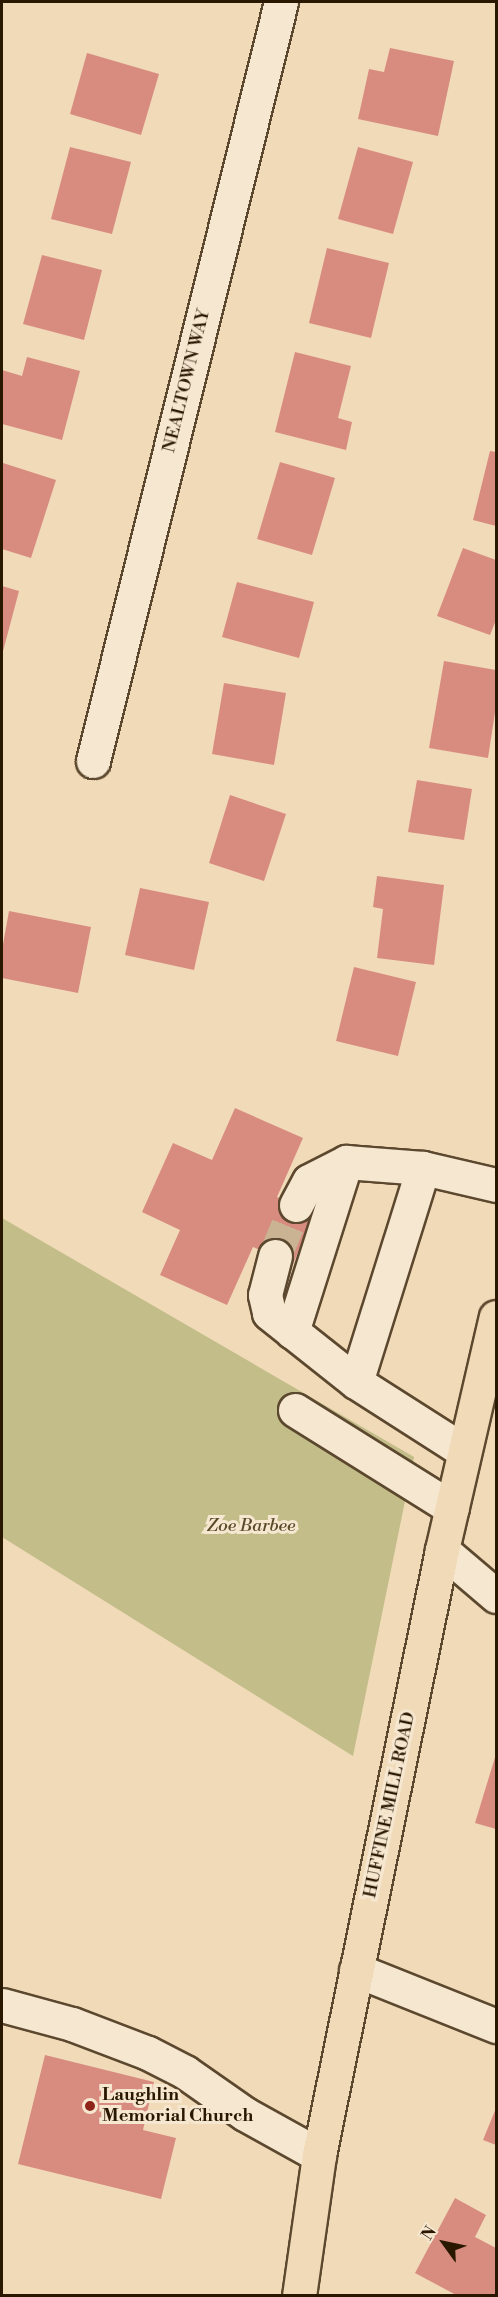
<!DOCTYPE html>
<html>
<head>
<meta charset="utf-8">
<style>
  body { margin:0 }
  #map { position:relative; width:498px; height:2297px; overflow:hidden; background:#f1dab8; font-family:"Libre Bodoni",serif }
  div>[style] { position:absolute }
  .green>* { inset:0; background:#c2bd89 }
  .building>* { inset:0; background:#d88c7f }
  .minor-tunnel>* { height:33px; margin-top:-16.5px; transform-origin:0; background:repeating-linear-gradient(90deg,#c9b393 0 33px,transparent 0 49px) }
  .roads { filter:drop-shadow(2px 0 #5c482e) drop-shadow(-2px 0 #5c482e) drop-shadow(0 2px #5c482e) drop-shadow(0 -2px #5c482e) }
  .minor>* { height:33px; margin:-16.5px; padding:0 16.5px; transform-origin:16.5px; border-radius:16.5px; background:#f6e7d1 }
  .major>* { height:33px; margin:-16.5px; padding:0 16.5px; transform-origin:16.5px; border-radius:16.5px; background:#f1dab8 }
  .dots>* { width:16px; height:16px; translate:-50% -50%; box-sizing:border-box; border:3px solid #f6e7d1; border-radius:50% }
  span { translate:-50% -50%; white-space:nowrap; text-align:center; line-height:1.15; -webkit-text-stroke:6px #f6e7d1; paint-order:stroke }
  .street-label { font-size:18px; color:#2a1700 }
  .park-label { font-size:18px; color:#584929; font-style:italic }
  .poi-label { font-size:18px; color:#2a1700; font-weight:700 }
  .left { translate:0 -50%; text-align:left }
  .frame { position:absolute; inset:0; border:3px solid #2a1700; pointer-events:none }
  .north { position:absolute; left:414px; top:2213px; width:60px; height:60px; -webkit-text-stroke:4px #f6e7d1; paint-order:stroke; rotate:303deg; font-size:16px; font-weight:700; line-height:24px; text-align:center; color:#2a1700 }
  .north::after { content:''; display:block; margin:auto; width:21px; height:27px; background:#2a1700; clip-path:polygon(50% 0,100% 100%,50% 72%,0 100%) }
</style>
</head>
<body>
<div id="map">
  <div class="green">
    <div style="clip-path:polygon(2px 1218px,414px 1457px,353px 1756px,2px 1537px)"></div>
  </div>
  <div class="building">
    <div style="clip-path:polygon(390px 48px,454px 61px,438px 136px,358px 119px,369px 69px,384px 72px)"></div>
    <div style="clip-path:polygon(87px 53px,159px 74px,141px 135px,70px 114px)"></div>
    <div style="clip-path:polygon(70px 147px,131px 162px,112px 234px,51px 219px)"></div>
    <div style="clip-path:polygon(358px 147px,413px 162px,393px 234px,338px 219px)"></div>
    <div style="clip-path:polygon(327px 248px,389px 263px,371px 338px,309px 323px)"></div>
    <div style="clip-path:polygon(42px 255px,102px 270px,84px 340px,23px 324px)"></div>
    <div style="clip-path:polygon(295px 352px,351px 366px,338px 418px,352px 422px,346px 450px,275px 432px)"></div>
    <div style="clip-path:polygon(27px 357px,80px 371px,62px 440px,2px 424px,2px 370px,22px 376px)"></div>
    <div style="clip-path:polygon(490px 451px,496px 452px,496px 526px,473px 520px)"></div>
    <div style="clip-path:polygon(280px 462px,335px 478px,312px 555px,257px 539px)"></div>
    <div style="clip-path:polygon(3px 463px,56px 480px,31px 558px,2px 549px)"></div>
    <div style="clip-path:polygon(463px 548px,496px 560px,496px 620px,490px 635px,437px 616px)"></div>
    <div style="clip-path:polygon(237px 582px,314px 602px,299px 658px,222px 637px)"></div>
    <div style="clip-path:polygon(2px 586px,19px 591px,2px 655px)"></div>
    <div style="clip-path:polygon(444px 661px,496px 670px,496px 706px,488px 758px,429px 748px)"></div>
    <div style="clip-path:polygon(224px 683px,286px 693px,274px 765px,212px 754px)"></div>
    <div style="clip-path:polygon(417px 780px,472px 789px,464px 840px,408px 832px)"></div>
    <div style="clip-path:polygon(230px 795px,286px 814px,264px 881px,209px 863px)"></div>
    <div style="clip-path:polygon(377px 876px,444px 885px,434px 965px,377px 958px,383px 909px,373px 907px)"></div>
    <div style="clip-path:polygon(140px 888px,209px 902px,194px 970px,125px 955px)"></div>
    <div style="clip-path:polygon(9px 911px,91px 927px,78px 993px,2px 978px,2px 950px)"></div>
    <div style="clip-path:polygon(354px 967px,416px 982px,398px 1056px,336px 1041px)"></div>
    <div style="clip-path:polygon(235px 1108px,303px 1138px,277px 1197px,315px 1214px,293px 1264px,253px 1247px,227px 1305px,160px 1275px,180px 1230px,142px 1212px,173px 1143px,212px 1160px)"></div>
    <div style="clip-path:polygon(496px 1754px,496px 1829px,475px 1823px)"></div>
    <div style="clip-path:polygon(45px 2055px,154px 2082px,143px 2130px,176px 2138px,161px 2199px,18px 2164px)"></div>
    <div style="clip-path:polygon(496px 2108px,496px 2145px,483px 2140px)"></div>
    <div style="clip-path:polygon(455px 2198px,486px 2215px,475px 2237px,496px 2248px,496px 2296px,458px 2296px,415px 2273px)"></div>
  </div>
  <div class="minor-tunnel">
    <div style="left:275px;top:1256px;width:55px;rotate:-67.6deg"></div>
  </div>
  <div class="roads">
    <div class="minor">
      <div style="left:93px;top:761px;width:782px;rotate:-76.09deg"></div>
      <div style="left:296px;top:1205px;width:27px;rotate:-62deg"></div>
      <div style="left:309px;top:1181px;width:42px;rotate:-27.2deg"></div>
      <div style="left:346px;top:1162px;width:77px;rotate:4.5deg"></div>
      <div style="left:275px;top:1256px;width:40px;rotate:104.4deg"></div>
      <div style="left:265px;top:1295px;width:18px;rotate:77deg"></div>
      <div style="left:269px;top:1313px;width:111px;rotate:38.4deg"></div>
      <div style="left:292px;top:1332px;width:178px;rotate:-72.4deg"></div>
      <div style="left:295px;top:1410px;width:185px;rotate:32deg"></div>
      <div style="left:464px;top:1451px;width:128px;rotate:-147.4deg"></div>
      <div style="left:356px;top:1382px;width:224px;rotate:-72.6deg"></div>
      <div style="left:423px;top:1168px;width:75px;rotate:13.1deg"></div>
      <div style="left:442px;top:1550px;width:71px;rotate:40.4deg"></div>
      <div style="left:356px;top:1970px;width:151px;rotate:21.8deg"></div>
      <div style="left:2px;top:2005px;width:73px;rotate:15.2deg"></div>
      <div style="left:72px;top:2024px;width:81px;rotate:20.9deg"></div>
      <div style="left:148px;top:2053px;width:42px;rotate:27.2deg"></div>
      <div style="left:185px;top:2072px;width:73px;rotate:35deg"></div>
      <div style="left:245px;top:2114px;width:85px;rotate:29deg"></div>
    </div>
    <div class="major">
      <div style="left:299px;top:2296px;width:142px;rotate:-81.9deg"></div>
      <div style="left:319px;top:2155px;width:617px;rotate:-78.51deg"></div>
      <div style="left:442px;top:1550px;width:239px;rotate:-77deg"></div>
    </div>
  </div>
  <div class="dots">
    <div style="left:90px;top:2106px;background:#8f2418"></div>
  </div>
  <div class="street-label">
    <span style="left:187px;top:381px;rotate:-76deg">NEALTOWN WAY</span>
    <span style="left:390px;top:1805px;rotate:-78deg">HUFFINE MILL ROAD</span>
  </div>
  <div class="park-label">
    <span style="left:251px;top:1526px">Zoe Barbee</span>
  </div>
  <div class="poi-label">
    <span class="left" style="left:102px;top:2106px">Laughlin<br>Memorial Church</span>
  </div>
  <div class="frame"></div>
  <div class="north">N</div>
</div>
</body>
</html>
